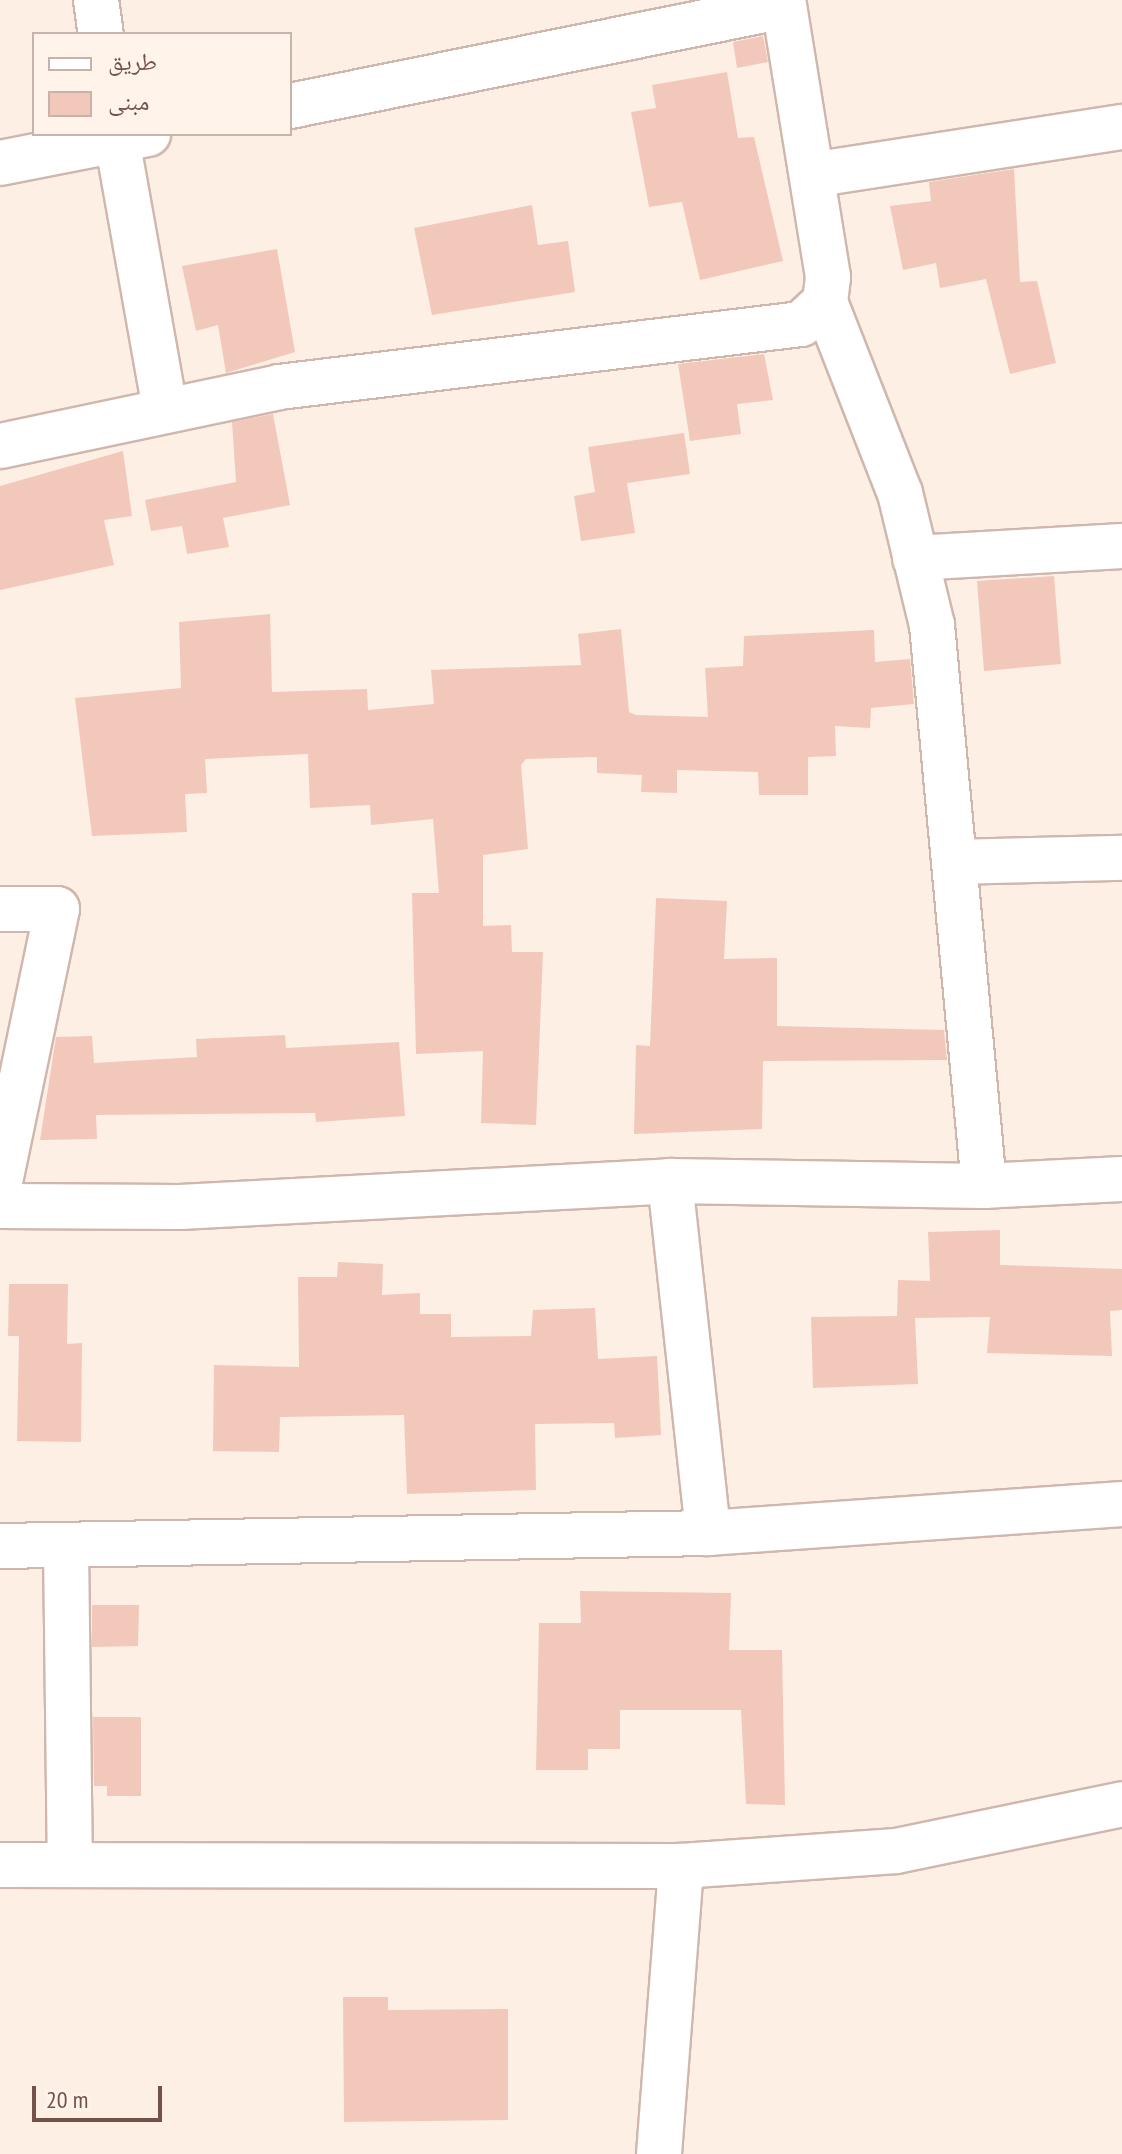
<!DOCTYPE html>
<html>
<head>
<meta charset="utf-8">
<style>
  body { margin:0 }
  #map { position:relative; width:1122px; height:2154px; overflow:hidden; background:#fdefe4; font-family:"PT Sans Narrow","Noto Naskh Arabic",sans-serif }
  div>[style] { position:absolute }
  .building>* { inset:0; background:#f2c8bb }
  .roads { filter:drop-shadow(2px 0 #d0b7ad) drop-shadow(-2px 0 #d0b7ad) drop-shadow(0 2px #d0b7ad) drop-shadow(0 -2px #d0b7ad) }
  .minor>* { height:44px; margin:-22px; padding:0 22px; transform-origin:22px; border-radius:22px; background:#fff }
  span { translate:-50% -50%; white-space:nowrap; text-align:center; line-height:1.15; -webkit-text-stroke:6px #fff3ea; paint-order:stroke }
  .legend { position:absolute; left:32px; top:32px; width:260px; height:104px; box-sizing:border-box; background:#fff3ea; border:2px solid #c8b3aa; margin:0; padding:10px 14px; list-style:none; font-size:24px; color:#755249 }
  .legend li { display:flex; align-items:center; gap:16px; height:40px }
  .legend b { width:40px; border:2px solid #c8b3aa }
  .scale { position:absolute; left:32px; top:2086px; width:130px; height:36px; box-sizing:border-box; border:4px solid #755249; border-top:0; padding-left:10px; font-size:24px; line-height:28px; white-space:nowrap; color:#755249; -webkit-text-stroke:6px #fff3ea; paint-order:stroke }
</style>
</head>
<body>
<div id="map">
  <div class="building">
    <div style="clip-path:polygon(763px 36px,768px 62px,737px 68px,733px 42px)"></div>
    <div style="clip-path:polygon(727px 72px,738px 138px,754px 137px,783px 261px,700px 280px,682px 202px,649px 207px,631px 112px,656px 108px,652px 85px)"></div>
    <div style="clip-path:polygon(1014px 169px,1020px 282px,1037px 281px,1056px 363px,1010px 374px,986px 279px,940px 288px,936px 263px,903px 270px,890px 206px,931px 201px,929px 182px)"></div>
    <div style="clip-path:polygon(532px 205px,538px 245px,568px 241px,575px 292px,432px 315px,414px 228px)"></div>
    <div style="clip-path:polygon(277px 249px,295px 352px,226px 373px,218px 325px,196px 331px,182px 266px)"></div>
    <div style="clip-path:polygon(764px 354px,773px 400px,737px 404px,741px 434px,690px 441px,678px 364px)"></div>
    <div style="clip-path:polygon(273px 414px,290px 505px,223px 518px,229px 547px,187px 554px,182px 526px,151px 531px,145px 500px,236px 482px,232px 422px)"></div>
    <div style="clip-path:polygon(684px 433px,690px 474px,627px 483px,635px 533px,581px 541px,574px 496px,595px 492px,588px 447px)"></div>
    <div style="clip-path:polygon(123px 451px,132px 516px,104px 520px,114px 565px,0 590px,0 486px)"></div>
    <div style="clip-path:polygon(1054px 576px,1061px 664px,984px 671px,977px 581px)"></div>
    <div style="clip-path:polygon(270px 614px,272px 692px,367px 689px,368px 710px,434px 704px,431px 670px,581px 665px,578px 634px,621px 629px,629px 712px,636px 715px,708px 717px,705px 668px,743px 666px,744px 636px,874px 630px,875px 662px,910px 659px,914px 704px,871px 708px,870px 728px,835px 726px,836px 756px,808px 757px,808px 795px,759px 795px,758px 772px,677px 770px,677px 793px,641px 792px,642px 775px,597px 773px,597px 757px,526px 759px,521px 765px,528px 849px,483px 855px,483px 926px,511px 925px,512px 952px,543px 952px,536px 1125px,481px 1123px,483px 1051px,416px 1054px,412px 893px,439px 893px,433px 819px,371px 825px,370px 805px,310px 808px,308px 754px,205px 759px,207px 793px,185px 794px,187px 832px,92px 836px,75px 698px,181px 688px,179px 622px)"></div>
    <div style="clip-path:polygon(656px 898px,727px 901px,724px 959px,777px 958px,777px 1026px,944px 1030px,947px 1060px,763px 1061px,762px 1129px,634px 1134px,636px 1045px,650px 1046px)"></div>
    <div style="clip-path:polygon(285px 1035px,286px 1048px,399px 1042px,405px 1116px,316px 1122px,315px 1113px,96px 1115px,97px 1139px,40px 1140px,56px 1037px,92px 1036px,94px 1063px,197px 1057px,196px 1039px)"></div>
    <div style="clip-path:polygon(1000px 1230px,1000px 1265px,1122px 1269px,1122px 1310px,1110px 1311px,1112px 1356px,987px 1353px,990px 1317px,915px 1318px,918px 1384px,813px 1388px,811px 1317px,897px 1316px,898px 1280px,930px 1281px,928px 1232px)"></div>
    <div style="clip-path:polygon(338px 1262px,383px 1264px,382px 1295px,420px 1293px,420px 1314px,451px 1314px,451px 1337px,531px 1336px,533px 1310px,595px 1308px,598px 1359px,657px 1356px,661px 1435px,615px 1438px,614px 1423px,535px 1424px,536px 1490px,407px 1494px,404px 1415px,280px 1417px,279px 1452px,213px 1451px,214px 1365px,299px 1367px,298px 1277px,337px 1277px)"></div>
    <div style="clip-path:polygon(9px 1284px,68px 1284px,67px 1344px,82px 1343px,81px 1442px,17px 1441px,19px 1336px,8px 1336px)"></div>
    <div style="clip-path:polygon(580px 1591px,731px 1593px,729px 1650px,782px 1650px,785px 1805px,746px 1804px,741px 1710px,620px 1710px,620px 1749px,588px 1749px,588px 1770px,536px 1770px,539px 1623px,581px 1623px)"></div>
    <div style="clip-path:polygon(92px 1605px,139px 1605px,138px 1646px,92px 1647px)"></div>
    <div style="clip-path:polygon(93px 1717px,141px 1717px,141px 1796px,107px 1796px,107px 1786px,94px 1786px)"></div>
    <div style="clip-path:polygon(343px 1997px,388px 1997px,388px 2010px,508px 2009px,508px 2120px,344px 2122px)"></div>
  </div>
  <div class="roads">
    <div class="minor">
      <div style="left:96px;top:0;width:34px;rotate:82deg"></div>
      <div style="left:290px;top:106px;width:504px;rotate:-11.44deg"></div>
      <div style="left:116px;top:134px;width:278px;rotate:79.9deg"></div>
      <div style="left:0;top:163px;width:151px;rotate:-11.1deg"></div>
      <div style="left:812px;top:175px;width:314px;rotate:-8.8deg"></div>
      <div style="left:825px;top:302px;width:205px;rotate:68.6deg"></div>
      <div style="left:900px;top:493px;width:136px;rotate:76.4deg"></div>
      <div style="left:932px;top:625px;width:563px;rotate:84.7deg"></div>
      <div style="left:0;top:446px;width:285px;rotate:-11.9deg"></div>
      <div style="left:279px;top:387px;width:526px;rotate:-6.88deg"></div>
      <div style="left:801px;top:324px;width:33px;rotate:-43deg"></div>
      <div style="left:825px;top:302px;width:25px;rotate:-83deg"></div>
      <div style="left:828px;top:277px;width:281px;rotate:-99.2deg"></div>
      <div style="left:915px;top:558px;width:207px;rotate:-3.3deg"></div>
      <div style="left:954px;top:862px;width:168px;rotate:-1.4deg"></div>
      <div style="left:0;top:909px;width:57px"></div>
      <div style="left:57px;top:909px;width:278px;rotate:101.8deg"></div>
      <div style="left:670px;top:1181px;width:354px;rotate:83.8deg"></div>
      <div style="left:0;top:1206px;width:180px;rotate:0.3deg"></div>
      <div style="left:180px;top:1207px;width:491px;rotate:-3deg"></div>
      <div style="left:670px;top:1181px;width:314px;rotate:0.9deg"></div>
      <div style="left:984px;top:1186px;width:138px;rotate:-2.9deg"></div>
      <div style="left:0;top:1546px;width:708px;rotate:-1.05deg"></div>
      <div style="left:708px;top:1533px;width:415px;rotate:-4deg"></div>
      <div style="left:66px;top:1546px;width:319px;rotate:89.3deg"></div>
      <div style="left:0;top:1865px;width:681px;rotate:0.08deg"></div>
      <div style="left:681px;top:1866px;width:216px;rotate:-4deg"></div>
      <div style="left:896px;top:1851px;width:231px;rotate:-11.7deg"></div>
      <div style="left:659px;top:2154px;width:289px;rotate:-85.6deg"></div>
    </div>
  </div>
  <ul class="legend">
  <li><b style="height:10px;background:#fff"></b>طريق</li>
  <li><b style="height:22px;background:#f2c8bb"></b>مبنى</li>
  </ul>
  <div class="scale">20 m</div>
</div>
</body>
</html>
